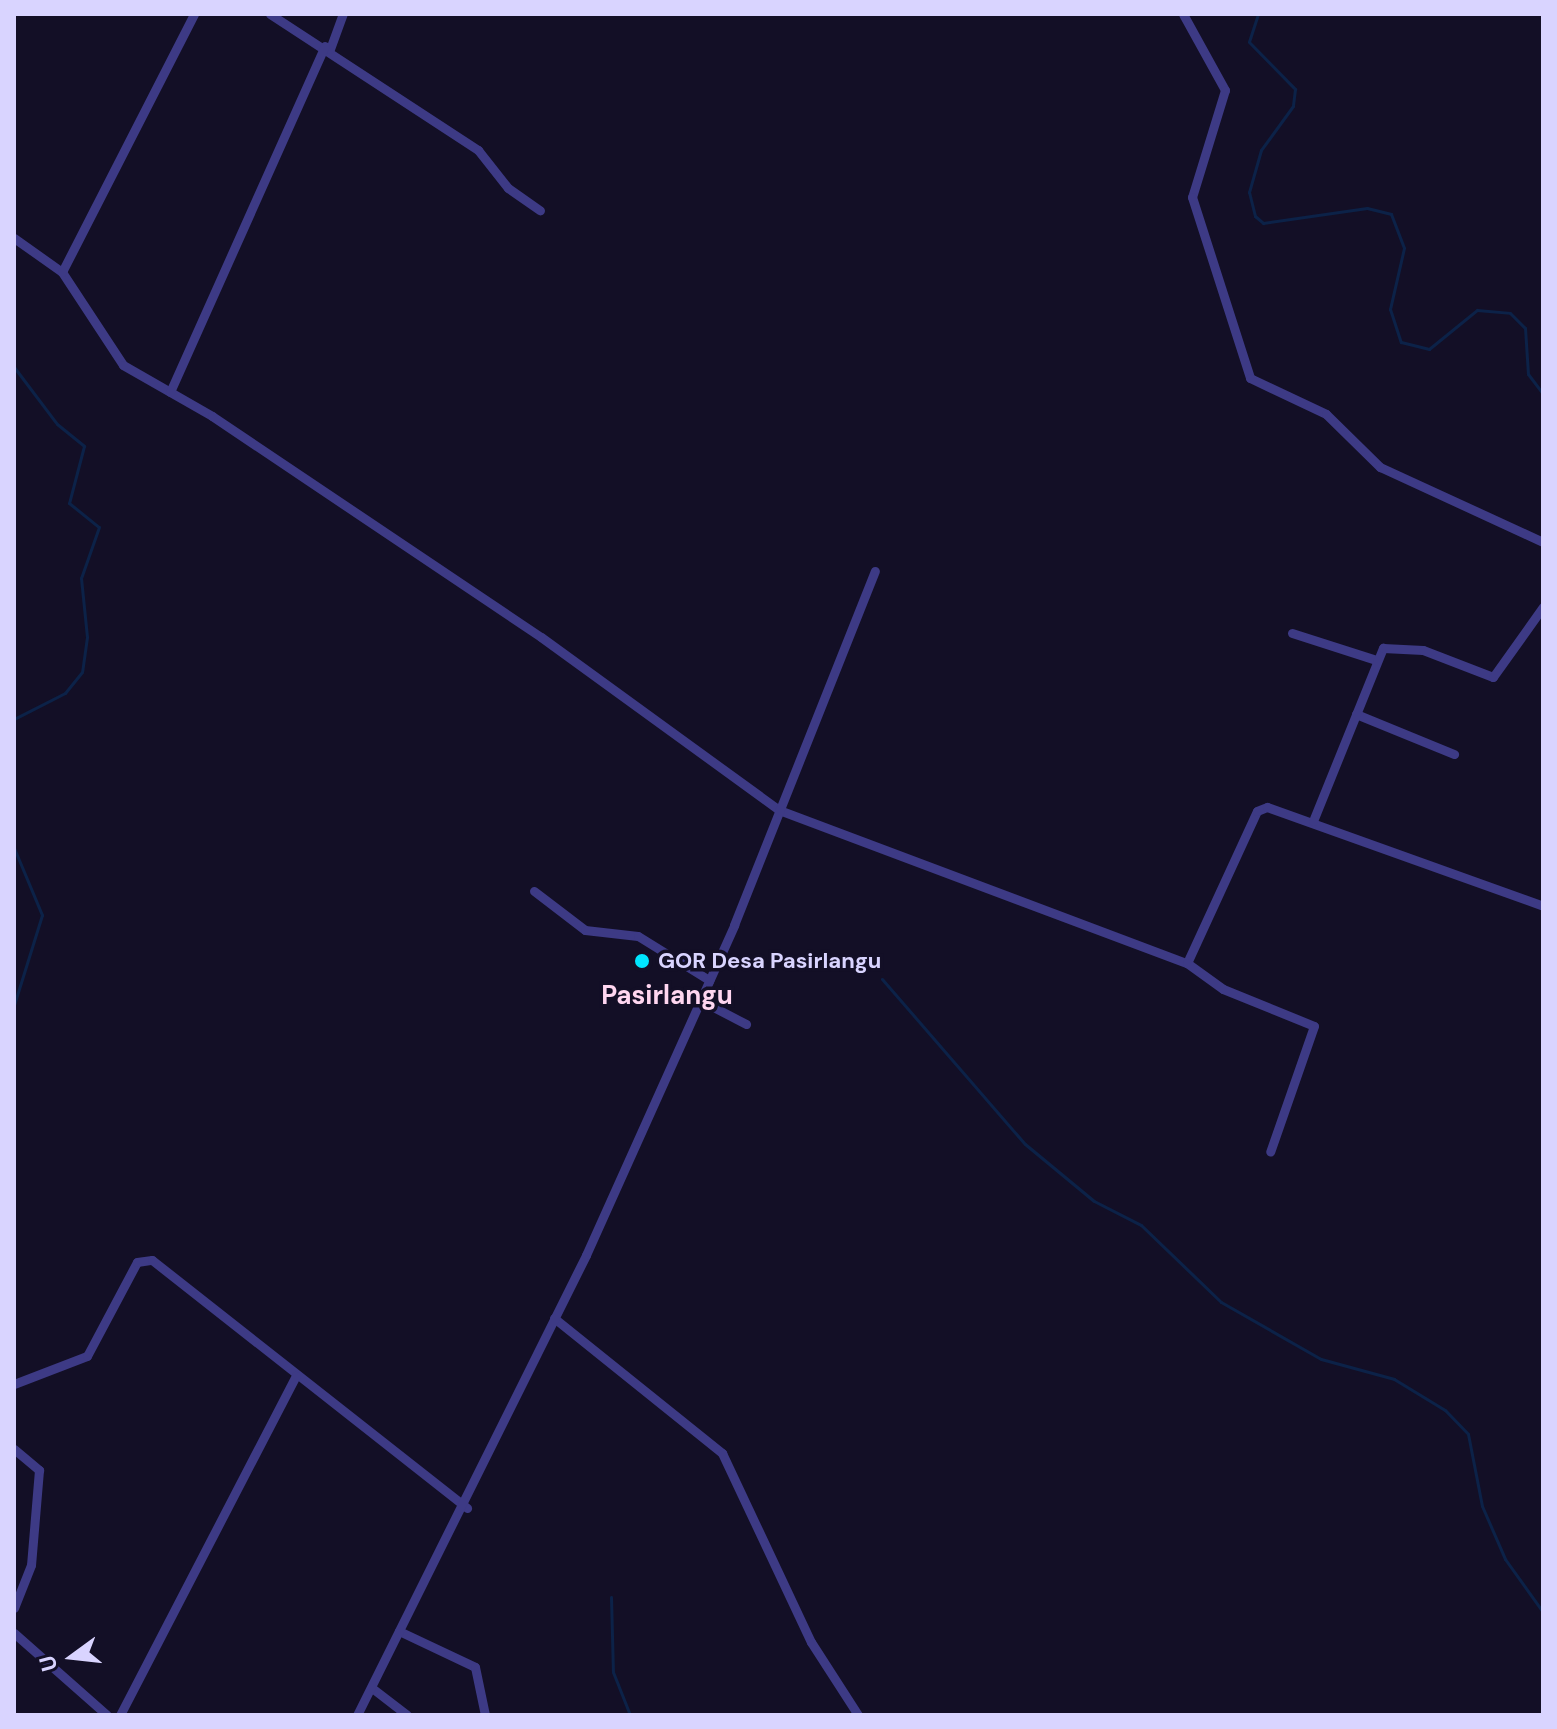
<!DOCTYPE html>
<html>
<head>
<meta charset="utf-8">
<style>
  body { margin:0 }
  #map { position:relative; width:1557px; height:1729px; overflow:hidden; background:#130f26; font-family:"DM Sans",sans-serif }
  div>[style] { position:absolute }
  .stream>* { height:3px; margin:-1.5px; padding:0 1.5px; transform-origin:1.5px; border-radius:1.5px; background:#0c2248 }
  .street>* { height:9px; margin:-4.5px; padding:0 4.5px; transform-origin:4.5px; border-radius:4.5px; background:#3d3a85 }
  .dots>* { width:22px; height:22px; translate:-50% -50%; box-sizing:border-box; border:4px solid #130f26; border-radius:50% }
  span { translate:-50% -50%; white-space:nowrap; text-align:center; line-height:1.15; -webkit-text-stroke:7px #130f26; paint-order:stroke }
  .poi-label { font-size:22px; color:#d9d4ff; font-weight:700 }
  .left { translate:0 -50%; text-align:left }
  .quarter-label { font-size:26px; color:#ffd6f0; font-weight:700 }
  .frame { position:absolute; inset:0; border:16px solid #d9d4ff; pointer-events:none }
  .north { position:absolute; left:32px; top:1617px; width:80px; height:80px; -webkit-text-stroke:6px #130f26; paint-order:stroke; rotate:255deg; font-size:22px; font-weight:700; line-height:32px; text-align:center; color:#d9d4ff }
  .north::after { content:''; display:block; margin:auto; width:28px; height:36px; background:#d9d4ff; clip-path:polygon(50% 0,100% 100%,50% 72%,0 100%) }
</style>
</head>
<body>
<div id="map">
  <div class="stream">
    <div style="left:1258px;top:14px;width:29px;rotate:108deg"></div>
    <div style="left:1249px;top:42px;width:66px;rotate:45.6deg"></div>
    <div style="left:1295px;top:89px;width:17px;rotate:97deg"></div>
    <div style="left:1293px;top:106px;width:54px;rotate:126deg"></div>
    <div style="left:1261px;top:150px;width:44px;rotate:105.9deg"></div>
    <div style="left:1249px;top:192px;width:25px;rotate:76deg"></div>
    <div style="left:1255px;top:216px;width:11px;rotate:41deg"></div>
    <div style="left:1263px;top:223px;width:105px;rotate:-8.2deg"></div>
    <div style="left:1367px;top:208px;width:25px;rotate:14deg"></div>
    <div style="left:1391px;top:214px;width:36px;rotate:69deg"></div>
    <div style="left:1404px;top:248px;width:63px;rotate:102.9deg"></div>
    <div style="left:1390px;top:309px;width:35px;rotate:72deg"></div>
    <div style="left:1401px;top:342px;width:29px;rotate:14deg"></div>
    <div style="left:1429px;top:349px;width:62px;rotate:-39.1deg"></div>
    <div style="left:1477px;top:310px;width:33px;rotate:5deg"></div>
    <div style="left:1510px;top:313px;width:21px;rotate:45deg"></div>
    <div style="left:1525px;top:328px;width:46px;rotate:86.3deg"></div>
    <div style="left:1528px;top:374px;width:25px;rotate:53deg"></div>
    <div style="left:14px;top:367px;width:71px;rotate:53deg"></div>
    <div style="left:57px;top:424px;width:35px;rotate:39deg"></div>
    <div style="left:84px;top:446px;width:59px;rotate:104.7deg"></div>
    <div style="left:69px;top:503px;width:38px;rotate:39deg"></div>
    <div style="left:99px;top:527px;width:54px;rotate:109.4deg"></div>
    <div style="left:81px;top:578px;width:59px;rotate:84.2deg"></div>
    <div style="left:87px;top:637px;width:35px;rotate:98deg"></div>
    <div style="left:82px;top:672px;width:27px;rotate:129deg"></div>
    <div style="left:65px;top:693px;width:57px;rotate:153deg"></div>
    <div style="left:14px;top:848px;width:73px;rotate:67.3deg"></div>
    <div style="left:42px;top:915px;width:94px;rotate:107.3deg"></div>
    <div style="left:882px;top:979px;width:218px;rotate:49.1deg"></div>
    <div style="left:1025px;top:1144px;width:89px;rotate:39.6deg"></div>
    <div style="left:1094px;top:1201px;width:53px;rotate:27.1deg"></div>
    <div style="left:1141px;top:1225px;width:111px;rotate:43.9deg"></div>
    <div style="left:1221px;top:1302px;width:115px;rotate:29.7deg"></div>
    <div style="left:1321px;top:1359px;width:76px;rotate:15.3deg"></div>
    <div style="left:1394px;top:1379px;width:60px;rotate:31.3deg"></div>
    <div style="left:1445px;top:1410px;width:33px;rotate:46deg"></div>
    <div style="left:1468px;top:1434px;width:73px;rotate:79deg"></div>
    <div style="left:1482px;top:1506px;width:58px;rotate:66.5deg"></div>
    <div style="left:1505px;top:1559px;width:65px;rotate:54.4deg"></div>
    <div style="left:611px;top:1597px;width:75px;rotate:88.5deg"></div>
    <div style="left:613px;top:1672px;width:46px;rotate:68.4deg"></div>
  </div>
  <div class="street">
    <div style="left:270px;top:14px;width:249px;rotate:33.2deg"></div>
    <div style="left:478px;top:150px;width:48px;rotate:51.7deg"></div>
    <div style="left:508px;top:188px;width:39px;rotate:35deg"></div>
    <div style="left:1183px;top:14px;width:87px;rotate:61.1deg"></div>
    <div style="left:1225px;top:90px;width:112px;rotate:107.1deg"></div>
    <div style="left:1192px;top:197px;width:190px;rotate:72.2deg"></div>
    <div style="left:1250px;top:378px;width:84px;rotate:25.3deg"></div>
    <div style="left:1326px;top:414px;width:76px;rotate:44.5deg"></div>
    <div style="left:1380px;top:467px;width:179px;rotate:24.7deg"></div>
    <div style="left:330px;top:49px;width:37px;rotate:-70deg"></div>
    <div style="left:14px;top:238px;width:59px;rotate:35.3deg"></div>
    <div style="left:62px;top:272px;width:111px;rotate:56.7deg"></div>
    <div style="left:123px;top:365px;width:103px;rotate:29.8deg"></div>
    <div style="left:212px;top:416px;width:396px;rotate:33.9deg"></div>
    <div style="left:541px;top:637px;width:294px;rotate:36deg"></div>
    <div style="left:779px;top:810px;width:436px;rotate:20.6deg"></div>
    <div style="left:1187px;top:963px;width:167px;rotate:-65.3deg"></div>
    <div style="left:1257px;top:811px;width:11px;rotate:-22deg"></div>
    <div style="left:1267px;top:807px;width:293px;rotate:19.7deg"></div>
    <div style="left:62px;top:272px;width:290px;rotate:-62.9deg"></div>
    <div style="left:170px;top:392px;width:379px;rotate:-65.9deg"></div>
    <div style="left:1292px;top:633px;width:88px;rotate:17.8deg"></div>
    <div style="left:1356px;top:714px;width:106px;rotate:22.2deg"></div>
    <div style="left:1313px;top:821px;width:187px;rotate:-68deg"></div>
    <div style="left:1383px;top:648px;width:40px;rotate:2.9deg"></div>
    <div style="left:1423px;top:650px;width:75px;rotate:21.1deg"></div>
    <div style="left:1493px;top:677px;width:86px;rotate:-54.5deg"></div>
    <div style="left:534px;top:891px;width:64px;rotate:37.4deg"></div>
    <div style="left:585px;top:930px;width:53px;rotate:6.5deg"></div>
    <div style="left:638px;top:936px;width:84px;rotate:31.8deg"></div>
    <div style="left:1187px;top:963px;width:44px;rotate:35.8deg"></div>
    <div style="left:1223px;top:989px;width:98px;rotate:22.1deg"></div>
    <div style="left:1314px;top:1026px;width:133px;rotate:109.2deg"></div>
    <div style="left:700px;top:1000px;width:52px;rotate:27.6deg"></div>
    <div style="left:554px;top:1318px;width:216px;rotate:38.8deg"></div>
    <div style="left:722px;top:1453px;width:209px;rotate:64.8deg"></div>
    <div style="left:811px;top:1642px;width:87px;rotate:57.2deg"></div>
    <div style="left:14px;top:1384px;width:78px;rotate:-21deg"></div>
    <div style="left:87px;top:1356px;width:106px;rotate:-62deg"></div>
    <div style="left:137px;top:1262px;width:15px;rotate:-8deg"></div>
    <div style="left:152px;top:1260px;width:401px;rotate:38.2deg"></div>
    <div style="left:14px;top:1449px;width:33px;rotate:40deg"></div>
    <div style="left:39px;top:1470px;width:95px;rotate:94.8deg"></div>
    <div style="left:31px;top:1565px;width:46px;rotate:111.6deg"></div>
    <div style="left:399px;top:1631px;width:84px;rotate:25.3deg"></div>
    <div style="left:475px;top:1667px;width:49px;rotate:78.2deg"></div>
    <div style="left:14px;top:1633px;width:124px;rotate:41.4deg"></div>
    <div style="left:372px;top:1688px;width:44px;rotate:37.6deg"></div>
    <div style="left:120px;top:1715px;width:382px;rotate:-62.6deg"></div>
    <div style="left:357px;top:1715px;width:514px;rotate:-63.53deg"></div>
    <div style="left:586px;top:1255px;width:362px;rotate:-65.8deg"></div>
    <div style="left:734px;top:925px;width:381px;rotate:-68.3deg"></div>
  </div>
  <div class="dots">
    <div style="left:642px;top:961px;background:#00e5ff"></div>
  </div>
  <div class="poi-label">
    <span class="left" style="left:658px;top:961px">GOR Desa Pasirlangu</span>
  </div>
  <div class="quarter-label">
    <span style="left:667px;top:996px">Pasirlangu</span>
  </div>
  <div class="frame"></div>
  <div class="north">U</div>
</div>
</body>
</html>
